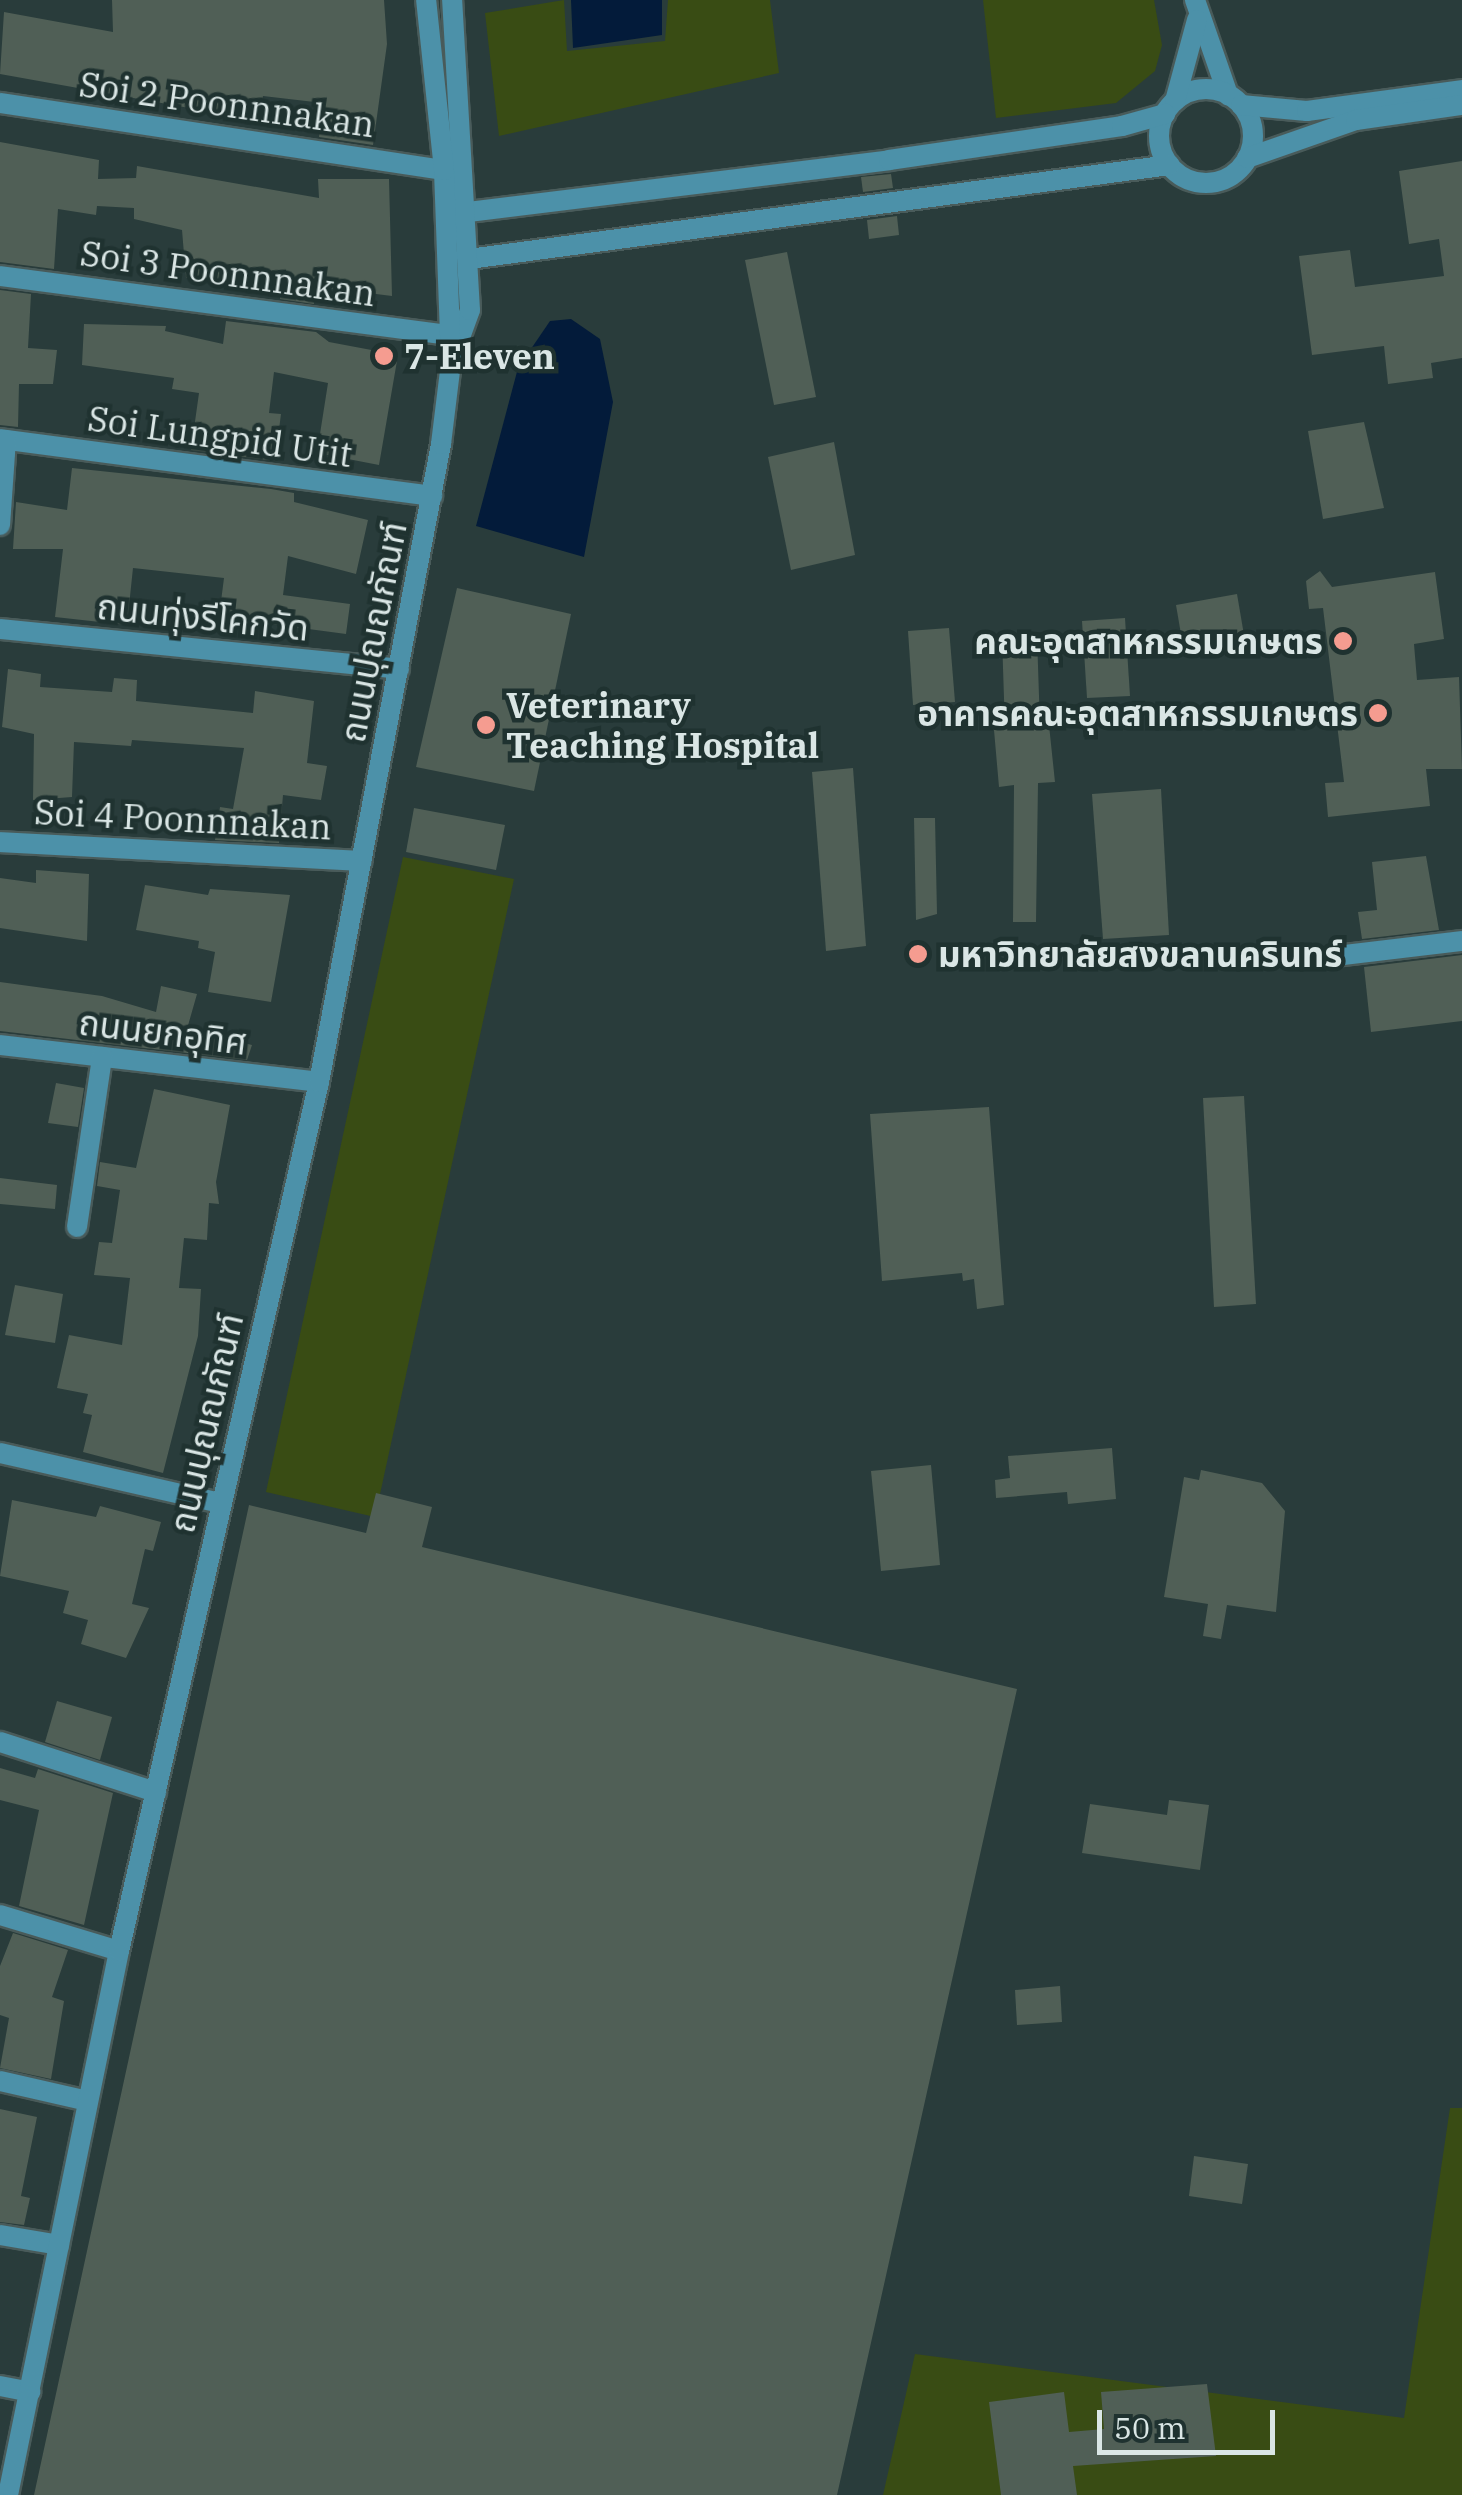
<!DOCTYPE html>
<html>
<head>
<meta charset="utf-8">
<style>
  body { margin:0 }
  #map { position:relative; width:1462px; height:2495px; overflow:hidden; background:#293c3b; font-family:"IBM Plex Serif","Noto Sans Thai",serif }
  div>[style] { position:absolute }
  .green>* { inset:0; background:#394c14 }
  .water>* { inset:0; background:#031b3a }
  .building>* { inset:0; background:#505f56 }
  .roads { filter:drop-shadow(2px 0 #495b5a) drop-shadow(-2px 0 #495b5a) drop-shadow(0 2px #495b5a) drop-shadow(0 -2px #495b5a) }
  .minor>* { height:20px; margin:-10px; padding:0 10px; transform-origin:10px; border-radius:10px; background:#4c91a9 }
  .minor>.ring { margin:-10px; padding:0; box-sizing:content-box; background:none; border:20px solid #4c91a9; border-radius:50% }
  .tertiary>* { height:20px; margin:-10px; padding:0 10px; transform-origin:10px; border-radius:10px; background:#4c91a9 }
  .dots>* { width:28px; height:28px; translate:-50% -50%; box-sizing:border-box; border:5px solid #1f3230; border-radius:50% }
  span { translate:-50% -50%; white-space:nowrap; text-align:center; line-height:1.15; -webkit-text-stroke:9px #1f3230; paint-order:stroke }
  .street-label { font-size:35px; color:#dae6e5 }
  .poi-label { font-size:35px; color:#dae6e5; font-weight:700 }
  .left { translate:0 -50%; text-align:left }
  .right { translate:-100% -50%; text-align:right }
  .scale { position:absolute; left:1097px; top:2410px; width:178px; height:45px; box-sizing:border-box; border:5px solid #dae6e5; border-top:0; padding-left:12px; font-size:30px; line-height:35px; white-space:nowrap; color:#dae6e5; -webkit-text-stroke:8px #1f3230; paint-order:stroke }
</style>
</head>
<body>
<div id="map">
  <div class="green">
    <div style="clip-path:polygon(564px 0,567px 51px,665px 41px,668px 0,770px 0,779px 73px,499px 136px,485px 13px)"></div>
    <div style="clip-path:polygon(983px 0,1154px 0,1162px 45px,1155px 71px,1116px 103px,996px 118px)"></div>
    <div style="clip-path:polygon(403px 857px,514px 879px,375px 1517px,266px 1492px)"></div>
    <div style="clip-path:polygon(1450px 2108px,1462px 2108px,1462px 2495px,883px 2495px,915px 2354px,1404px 2418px)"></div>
  </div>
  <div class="water">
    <div style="clip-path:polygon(571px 0,662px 0,662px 35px,573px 48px)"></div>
    <div style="clip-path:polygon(571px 319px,600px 339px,613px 402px,584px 557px,476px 526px,518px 368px,550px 321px)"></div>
  </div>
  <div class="building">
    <div style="clip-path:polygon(112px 0,384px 0,387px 44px,373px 145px,319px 137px,323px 103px,263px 96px,261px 121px,0 74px,4px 12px,113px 32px)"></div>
    <div style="clip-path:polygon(0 142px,99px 160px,98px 179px,136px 178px,137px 166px,319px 198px,318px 179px,389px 179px,392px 296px,312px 286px,314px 304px,280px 299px,280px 290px,186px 278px,182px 230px,134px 219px,134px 208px,97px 206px,96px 215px,58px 209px,54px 269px,0 262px)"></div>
    <div style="clip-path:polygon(1462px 161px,1462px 358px,1431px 363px,1433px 378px,1388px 384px,1384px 346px,1312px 355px,1299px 256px,1350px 250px,1355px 287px,1444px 276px,1439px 239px,1409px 244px,1399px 171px)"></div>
    <div style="clip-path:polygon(891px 174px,893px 188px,863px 192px,861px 177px)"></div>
    <div style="clip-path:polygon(897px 216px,899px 235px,869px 239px,867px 220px)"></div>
    <div style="clip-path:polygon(787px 252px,816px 397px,774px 405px,745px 260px)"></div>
    <div style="clip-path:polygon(0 290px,31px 294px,28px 348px,57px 350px,53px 384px,19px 384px,18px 427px,0 425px)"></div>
    <div style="clip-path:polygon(226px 321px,316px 332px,329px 342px,398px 355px,379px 465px,317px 453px,328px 383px,274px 372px,269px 413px,281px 414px,275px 461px,191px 450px,199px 393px,172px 389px,174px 378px,82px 365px,84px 324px,166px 326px,165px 331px,223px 344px)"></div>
    <div style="clip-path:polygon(1364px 422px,1384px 508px,1323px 519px,1308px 431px)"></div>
    <div style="clip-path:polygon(834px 442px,855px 555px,791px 570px,768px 457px)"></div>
    <div style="clip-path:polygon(72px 468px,271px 489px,294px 493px,294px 502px,368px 520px,356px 574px,288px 556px,283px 595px,350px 604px,346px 634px,219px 617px,224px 578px,133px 568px,127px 625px,55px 617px,63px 549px,13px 549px,16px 502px,67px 510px)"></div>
    <div style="clip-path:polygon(1320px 571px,1332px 587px,1435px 572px,1444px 639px,1414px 644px,1417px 680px,1459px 677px,1462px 769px,1426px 769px,1430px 806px,1328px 817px,1325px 783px,1344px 782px,1323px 608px,1309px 609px,1306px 581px)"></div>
    <div style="clip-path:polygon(457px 588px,571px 614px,534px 791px,416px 767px)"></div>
    <div style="clip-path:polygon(1237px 594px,1244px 635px,1183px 646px,1176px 605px)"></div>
    <div style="clip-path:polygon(1125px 618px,1130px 696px,1087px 698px,1082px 621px)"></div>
    <div style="clip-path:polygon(949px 628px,955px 702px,913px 705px,908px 631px)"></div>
    <div style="clip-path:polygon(1037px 636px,1040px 726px,1049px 725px,1055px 782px,1038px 783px,1036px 922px,1013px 922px,1014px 785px,999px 787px,994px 730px,1005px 729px,1002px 637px)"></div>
    <div style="clip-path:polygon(8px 669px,41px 674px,40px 687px,112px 692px,114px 678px,137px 680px,136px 701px,253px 713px,255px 691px,314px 701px,307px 763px,327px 766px,321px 800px,283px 795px,279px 843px,215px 840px,220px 807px,233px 809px,244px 748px,132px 740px,131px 746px,74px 742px,72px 797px,33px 800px,34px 734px,2px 727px)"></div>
    <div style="clip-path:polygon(853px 768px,866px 946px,826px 951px,812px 772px)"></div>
    <div style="clip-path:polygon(1161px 789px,1169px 935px,1103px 939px,1092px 794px)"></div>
    <div style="clip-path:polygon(414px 808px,505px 825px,496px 870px,406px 852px)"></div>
    <div style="clip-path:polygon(914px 818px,935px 818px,937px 914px,916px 920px)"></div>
    <div style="clip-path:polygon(1426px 856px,1439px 930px,1362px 939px,1358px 912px,1377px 910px,1372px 862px)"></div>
    <div style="clip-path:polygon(36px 870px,89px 874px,87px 941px,0 928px,0 878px,36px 883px)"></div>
    <div style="clip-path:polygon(145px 885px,208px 895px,210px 889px,290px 895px,271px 1002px,208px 992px,215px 952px,198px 948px,199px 941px,136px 930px)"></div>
    <div style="clip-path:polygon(1462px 955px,1462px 1021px,1371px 1032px,1364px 967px)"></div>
    <div style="clip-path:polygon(0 982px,102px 996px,156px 1012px,161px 986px,197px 994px,187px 1029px,252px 1045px,247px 1060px,0 1031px)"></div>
    <div style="clip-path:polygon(56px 1083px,84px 1088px,78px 1127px,48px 1123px)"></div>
    <div style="clip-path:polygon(154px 1089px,230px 1105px,216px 1182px,219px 1204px,209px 1203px,207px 1240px,184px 1238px,179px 1288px,201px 1289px,198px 1336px,163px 1473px,83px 1452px,92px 1415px,83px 1413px,88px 1394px,57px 1388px,69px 1335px,122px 1345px,130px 1278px,94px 1275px,99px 1242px,112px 1243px,120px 1190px,97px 1186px,100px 1162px,136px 1168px)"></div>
    <div style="clip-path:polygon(1244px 1096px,1256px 1304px,1214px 1307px,1203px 1098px)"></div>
    <div style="clip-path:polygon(989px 1107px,1004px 1305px,977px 1309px,974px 1279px,963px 1281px,962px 1273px,882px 1281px,870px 1114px)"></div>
    <div style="clip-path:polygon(0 1178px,57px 1185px,55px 1209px,0 1204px)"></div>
    <div style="clip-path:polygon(15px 1285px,63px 1294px,55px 1343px,5px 1335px)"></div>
    <div style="clip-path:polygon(1112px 1448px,1116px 1499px,1068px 1504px,1067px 1492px,996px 1498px,995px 1480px,1010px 1478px,1008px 1456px)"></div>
    <div style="clip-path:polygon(931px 1465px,940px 1565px,881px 1571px,871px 1471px)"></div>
    <div style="clip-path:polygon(1201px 1470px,1262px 1483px,1285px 1511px,1276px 1612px,1227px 1605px,1221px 1639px,1203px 1636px,1208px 1604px,1164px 1597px,1184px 1477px,1199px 1480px)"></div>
    <div style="clip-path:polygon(376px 1493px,432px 1507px,422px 1547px,1017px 1689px,837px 2495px,34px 2495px,249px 1505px,366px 1533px)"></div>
    <div style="clip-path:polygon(12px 1500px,96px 1517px,100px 1506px,161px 1522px,153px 1551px,145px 1549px,132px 1604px,149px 1608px,126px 1658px,81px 1644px,88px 1620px,63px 1613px,69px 1591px,0 1576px)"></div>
    <div style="clip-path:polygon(57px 1701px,112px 1717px,100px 1760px,45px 1742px)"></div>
    <div style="clip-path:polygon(0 1768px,35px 1778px,38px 1769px,113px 1793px,84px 1925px,19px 1906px,39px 1810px,0 1800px)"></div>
    <div style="clip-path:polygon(1169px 1800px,1209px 1805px,1200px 1870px,1082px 1853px,1090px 1804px,1167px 1815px)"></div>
    <div style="clip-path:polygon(13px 1933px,68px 1950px,52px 1997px,64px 2001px,51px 2079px,0 2068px,9px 2018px,0 2015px,0 1966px)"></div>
    <div style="clip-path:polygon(1060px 1986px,1062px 2022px,1017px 2025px,1015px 1990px)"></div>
    <div style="clip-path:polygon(0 2109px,37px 2117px,21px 2196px,30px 2198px,24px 2225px,0 2222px)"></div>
    <div style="clip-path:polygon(1194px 2156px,1248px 2164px,1242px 2204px,1189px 2196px)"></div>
    <div style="clip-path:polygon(1207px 2384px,1216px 2456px,1073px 2466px,1077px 2495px,1001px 2495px,989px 2402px,1064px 2392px,1069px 2432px,1104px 2429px,1101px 2392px)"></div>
  </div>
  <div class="roads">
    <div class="minor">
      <div style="left:1195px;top:0;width:101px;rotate:70.8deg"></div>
      <div class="ring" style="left:1159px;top:89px;width:74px;height:74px"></div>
      <div style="left:1175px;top:101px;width:84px;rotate:-74.8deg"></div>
      <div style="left:0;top:103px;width:449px;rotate:8.6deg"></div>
      <div style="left:1241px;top:105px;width:66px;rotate:5.2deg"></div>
      <div style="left:1307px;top:111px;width:156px;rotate:-7.7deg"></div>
      <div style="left:1247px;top:158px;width:115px;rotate:-19.2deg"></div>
      <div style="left:1356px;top:120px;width:107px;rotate:-8.1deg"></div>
      <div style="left:468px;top:212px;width:424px;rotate:-7deg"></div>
      <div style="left:889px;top:160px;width:235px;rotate:-8.3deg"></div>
      <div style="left:1122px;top:126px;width:45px;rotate:-15.6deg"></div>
      <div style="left:469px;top:259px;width:707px;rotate:-7.64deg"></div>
      <div style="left:0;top:276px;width:451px;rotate:7.5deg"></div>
      <div style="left:0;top:439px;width:436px;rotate:7.5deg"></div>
      <div style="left:0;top:525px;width:85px;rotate:-86deg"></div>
      <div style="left:0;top:842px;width:362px;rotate:3deg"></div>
      <div style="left:1336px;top:956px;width:127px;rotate:-6.8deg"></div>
      <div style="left:0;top:1045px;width:321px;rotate:6.6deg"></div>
      <div style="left:77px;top:1227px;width:172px;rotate:-81.6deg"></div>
      <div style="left:0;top:1453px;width:226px;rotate:12.8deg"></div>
      <div style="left:0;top:1742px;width:164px;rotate:17.8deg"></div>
      <div style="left:0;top:1915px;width:124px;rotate:16.8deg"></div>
      <div style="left:0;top:2081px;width:89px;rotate:12.9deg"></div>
      <div style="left:0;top:2235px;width:60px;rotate:9.6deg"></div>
      <div style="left:0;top:2386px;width:31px;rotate:11deg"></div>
    </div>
    <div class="tertiary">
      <div style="left:451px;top:362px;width:55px;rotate:-69.9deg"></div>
      <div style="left:470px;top:310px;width:311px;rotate:-93.3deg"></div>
      <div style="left:0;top:629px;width:401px;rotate:5.7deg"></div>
      <div style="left:8px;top:2495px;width:555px;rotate:-78.47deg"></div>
      <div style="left:119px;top:1951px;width:892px;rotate:-77.04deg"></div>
      <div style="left:319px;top:1082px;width:650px;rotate:-79.17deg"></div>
      <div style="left:441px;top:444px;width:83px;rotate:-83deg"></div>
      <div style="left:451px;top:362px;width:192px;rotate:-92.1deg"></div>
      <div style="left:444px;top:170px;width:171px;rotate:-96deg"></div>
    </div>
  </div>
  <div class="dots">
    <div style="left:384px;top:356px;background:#f59c90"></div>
    <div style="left:1343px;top:641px;background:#f59c90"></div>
    <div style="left:1378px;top:713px;background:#f59c90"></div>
    <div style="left:486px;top:725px;background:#f59c90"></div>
    <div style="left:918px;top:954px;background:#f59c90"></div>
  </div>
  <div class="street-label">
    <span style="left:227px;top:104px;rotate:8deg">Soi 2 Poonnnakan</span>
    <span style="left:228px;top:273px;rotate:8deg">Soi 3 Poonnnakan</span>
    <span style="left:220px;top:436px;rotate:8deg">Soi Lungpid Utit</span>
    <span style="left:203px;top:617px;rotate:6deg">ถนนทุ่งรีโคกวัด</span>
    <span style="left:373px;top:632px;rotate:-79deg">ถนนปุณณกัณฑ์</span>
    <span style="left:183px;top:819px;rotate:3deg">Soi 4 Poonnnakan</span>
    <span style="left:163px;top:1032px;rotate:7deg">ถนนยกอุทิศ</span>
    <span style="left:206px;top:1423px;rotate:-77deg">ถนนปุณณกัณฑ์</span>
  </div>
  <div class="poi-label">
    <span class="left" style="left:404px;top:356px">7-Eleven</span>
    <span class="right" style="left:1323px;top:641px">คณะอุตสาหกรรมเกษตร</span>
    <span class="left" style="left:506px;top:725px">Veterinary<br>Teaching Hospital</span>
    <span class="right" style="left:1358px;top:713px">อาคารคณะอุตสาหกรรมเกษตร</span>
    <span class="left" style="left:938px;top:954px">มหาวิทยาลัยสงขลานครินทร์</span>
  </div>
  <div class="scale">50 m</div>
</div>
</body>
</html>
